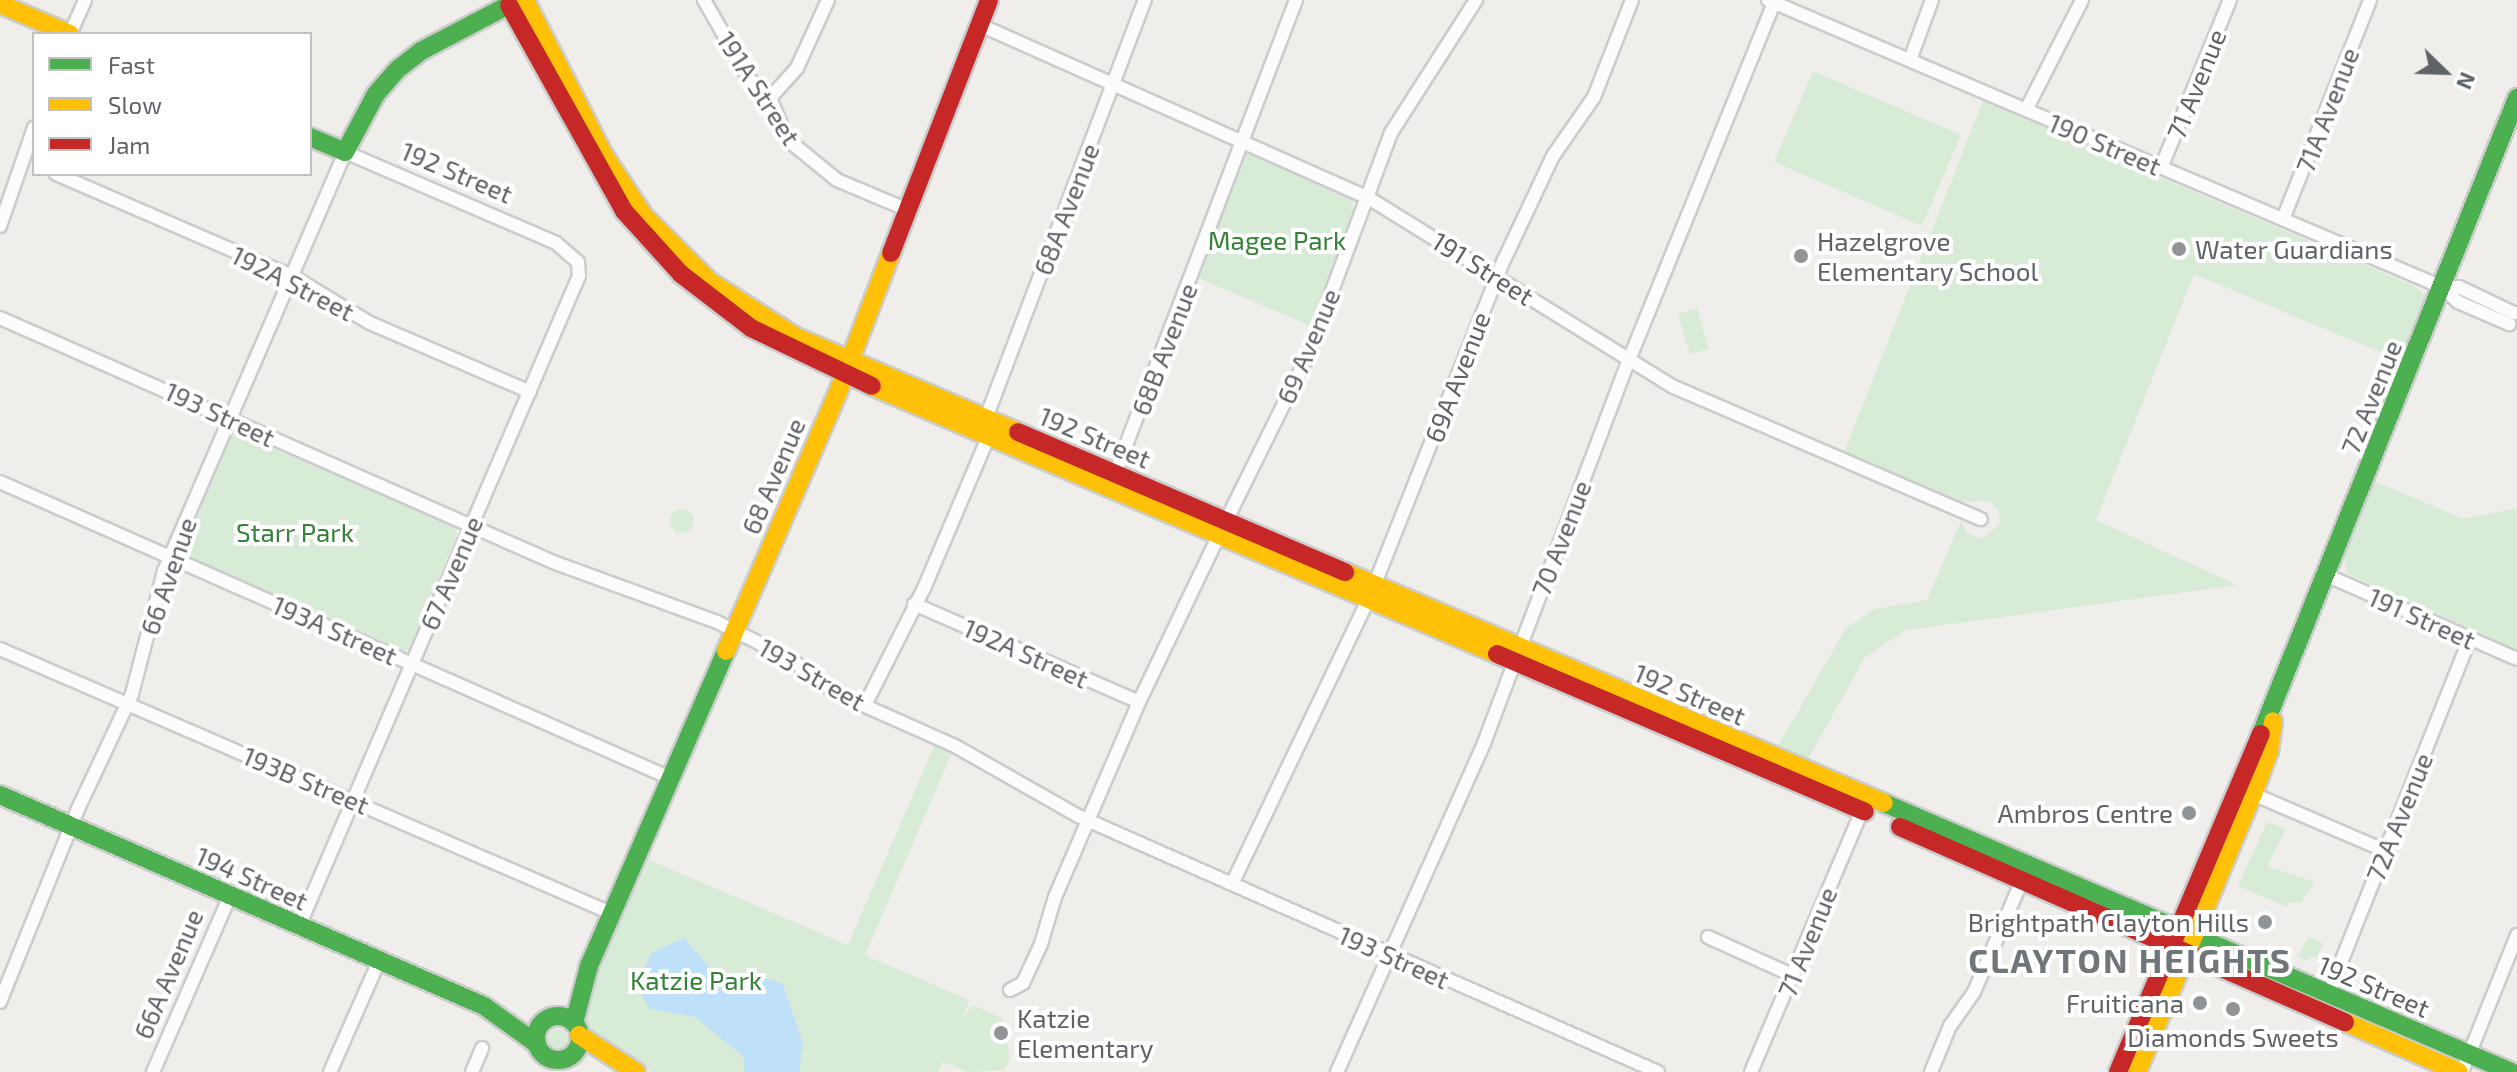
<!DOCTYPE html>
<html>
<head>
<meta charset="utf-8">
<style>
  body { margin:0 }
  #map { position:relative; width:2517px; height:1072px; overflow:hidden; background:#efeeea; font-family:"Exo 2",sans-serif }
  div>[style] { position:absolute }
  .green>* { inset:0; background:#d8ebd6 }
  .round { border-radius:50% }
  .water>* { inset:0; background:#bfe0f9 }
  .roads { filter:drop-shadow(2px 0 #cbcccc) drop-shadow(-2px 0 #cbcccc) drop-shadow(0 2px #cbcccc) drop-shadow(0 -2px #cbcccc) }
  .street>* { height:12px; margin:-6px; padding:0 6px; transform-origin:6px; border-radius:6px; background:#fdfcfc }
  .fast>* { height:18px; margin:-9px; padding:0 9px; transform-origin:9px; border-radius:9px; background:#4caf50 }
  .fast>.ring { margin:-9px; padding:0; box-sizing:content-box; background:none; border:18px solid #4caf50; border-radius:50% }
  .slow>* { height:18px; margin:-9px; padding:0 9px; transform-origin:9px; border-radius:9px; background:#ffc107 }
  .jam>* { height:18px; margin:-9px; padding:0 9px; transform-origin:9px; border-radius:9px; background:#c62828 }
  .dots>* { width:22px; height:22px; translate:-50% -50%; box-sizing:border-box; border:4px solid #fff; border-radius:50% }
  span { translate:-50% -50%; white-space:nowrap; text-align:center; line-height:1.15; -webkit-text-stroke:8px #fff; paint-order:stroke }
  .street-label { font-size:26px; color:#5f6368 }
  .park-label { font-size:26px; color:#348238 }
  .poi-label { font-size:26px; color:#5f6368 }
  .left { translate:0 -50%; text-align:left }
  .right { translate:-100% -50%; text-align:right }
  .district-label { font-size:34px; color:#70757a; font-weight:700; letter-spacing:2px }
  .legend { position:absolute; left:32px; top:32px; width:280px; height:144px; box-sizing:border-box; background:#fff; border:2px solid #bfc1c3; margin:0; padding:10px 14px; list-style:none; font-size:24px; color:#5f6368 }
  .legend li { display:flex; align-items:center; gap:16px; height:40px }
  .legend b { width:40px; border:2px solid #bfc1c3 }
  .north { position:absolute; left:2405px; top:32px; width:80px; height:80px; -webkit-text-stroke:6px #fff; paint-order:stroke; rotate:113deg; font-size:22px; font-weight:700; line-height:32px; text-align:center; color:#5f6368 }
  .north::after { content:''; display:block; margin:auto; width:28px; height:36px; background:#5f6368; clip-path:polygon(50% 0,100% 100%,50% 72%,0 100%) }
</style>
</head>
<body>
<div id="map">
  <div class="green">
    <div style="clip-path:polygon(1813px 71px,1961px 135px,1922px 226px,1774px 162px)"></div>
    <div style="clip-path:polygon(1983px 101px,2414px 286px,2424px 294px,2426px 310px,2401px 361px,2194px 274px,2096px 520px,2237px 585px,1907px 630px,1865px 657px,1807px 761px,1777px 748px,1846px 628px,1875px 609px,1927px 600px,1961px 521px,1966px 532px,1982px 539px,2000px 524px,1999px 511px,1989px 501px,1960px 502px,1843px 455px)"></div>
    <div style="clip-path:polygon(1247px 152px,1353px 199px,1353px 211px,1311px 326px,1198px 278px,1197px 267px,1209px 251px,1235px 166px)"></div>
    <div style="clip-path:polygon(1697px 308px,1709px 349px,1690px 354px,1678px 314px)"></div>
    <div style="clip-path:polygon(242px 429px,259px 442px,455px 526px,459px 540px,448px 555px,412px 648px,400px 652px,185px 555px,183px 542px,194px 527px,227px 439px)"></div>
    <div style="clip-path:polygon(2372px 480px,2464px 519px,2517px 508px,2517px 650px,2348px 574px,2344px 559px)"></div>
    <div class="round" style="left:670px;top:509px;width:24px;height:24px"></div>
    <div style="clip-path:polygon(935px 744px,952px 752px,865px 955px,969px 1000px,963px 1017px,973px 1005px,1002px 1018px,1010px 1058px,1004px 1070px,968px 1072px,943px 1062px,939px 1072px,652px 1072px,585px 1032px,582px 1017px,589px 988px,649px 860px,848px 945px)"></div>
    <div style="clip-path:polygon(2267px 822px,2286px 829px,2267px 866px,2315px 882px,2301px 903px,2289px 902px,2287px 907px,2238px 886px)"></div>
    <div style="clip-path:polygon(2308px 937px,2323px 943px,2317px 959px,2310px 956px,2308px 961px,2298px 957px)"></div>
    <div class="round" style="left:548px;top:1029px;width:20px;height:20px"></div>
  </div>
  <div class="water">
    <div style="clip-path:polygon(684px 938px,711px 969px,734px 978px,770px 979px,783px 984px,803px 1043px,799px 1072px,745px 1072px,743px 1056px,695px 1017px,650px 1009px,637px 988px,651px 953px)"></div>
  </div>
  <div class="roads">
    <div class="street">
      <div style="left:704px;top:0;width:91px;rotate:60.3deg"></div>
      <div style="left:749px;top:79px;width:28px;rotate:42deg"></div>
      <div style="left:770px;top:98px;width:46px;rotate:66.8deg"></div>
      <div style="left:788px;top:140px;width:63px;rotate:39.2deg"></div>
      <div style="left:837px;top:180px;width:77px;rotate:22.9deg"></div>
      <div style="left:1768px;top:0;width:733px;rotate:23.07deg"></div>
      <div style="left:2442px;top:287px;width:22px;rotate:43deg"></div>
      <div style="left:2458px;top:302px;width:56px;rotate:23.3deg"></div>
      <div style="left:980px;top:25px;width:424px;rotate:24deg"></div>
      <div style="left:1367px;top:197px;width:361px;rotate:31.8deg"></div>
      <div style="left:1674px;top:387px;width:334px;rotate:23.3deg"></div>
      <div style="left:70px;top:34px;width:37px;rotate:-66deg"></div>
      <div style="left:1910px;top:60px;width:64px;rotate:-69.9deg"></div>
      <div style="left:770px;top:98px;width:40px;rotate:-48deg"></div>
      <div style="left:797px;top:68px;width:75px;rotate:-65.5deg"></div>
      <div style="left:2026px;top:110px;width:123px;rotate:-63deg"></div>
      <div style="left:2161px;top:168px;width:182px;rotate:-67.7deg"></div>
      <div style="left:56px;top:174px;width:257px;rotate:23.4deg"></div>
      <div style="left:292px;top:276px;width:91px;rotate:31.1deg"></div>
      <div style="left:370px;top:323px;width:174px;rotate:23.3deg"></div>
      <div style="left:2283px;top:219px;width:236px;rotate:-68.3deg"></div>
      <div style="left:0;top:226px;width:104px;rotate:-70.9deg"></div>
      <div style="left:2442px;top:287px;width:17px"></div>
      <div style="left:2459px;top:287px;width:61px;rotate:25.3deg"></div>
      <div style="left:0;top:318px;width:604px;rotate:23.81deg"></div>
      <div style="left:553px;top:562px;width:175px;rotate:20.1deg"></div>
      <div style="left:717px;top:622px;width:80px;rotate:26.6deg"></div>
      <div style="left:789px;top:658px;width:59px;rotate:36.7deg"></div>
      <div style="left:836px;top:693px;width:130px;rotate:24deg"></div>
      <div style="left:955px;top:746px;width:142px;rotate:29.6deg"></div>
      <div style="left:1078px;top:816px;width:634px;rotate:23.82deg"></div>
      <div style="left:986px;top:418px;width:447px;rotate:-69.2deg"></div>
      <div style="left:1115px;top:474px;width:507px;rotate:-69.1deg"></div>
      <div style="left:0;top:482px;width:732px;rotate:23.84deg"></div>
      <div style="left:1226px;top:521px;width:185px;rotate:-63.7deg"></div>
      <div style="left:1308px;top:355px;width:237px;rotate:-69.5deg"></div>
      <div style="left:1391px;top:133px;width:158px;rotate:-57.4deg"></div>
      <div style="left:2328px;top:576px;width:206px;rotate:23.7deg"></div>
      <div style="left:1374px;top:586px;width:351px;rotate:-68.3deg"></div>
      <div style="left:1504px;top:260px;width:115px;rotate:-64.8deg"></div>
      <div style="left:1553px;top:156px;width:72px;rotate:-55.2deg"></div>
      <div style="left:1594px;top:97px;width:104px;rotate:-68.6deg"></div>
      <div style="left:914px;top:604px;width:245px;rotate:23.5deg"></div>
      <div style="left:0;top:649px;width:666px;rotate:23.37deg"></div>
      <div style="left:865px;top:705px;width:133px;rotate:-63.2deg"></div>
      <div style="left:925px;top:586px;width:166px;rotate:-67deg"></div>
      <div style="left:2253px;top:794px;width:145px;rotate:23.2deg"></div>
      <div style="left:1232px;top:884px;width:317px;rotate:-64.4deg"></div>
      <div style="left:1708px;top:937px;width:94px;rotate:24.4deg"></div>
      <div style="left:1010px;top:990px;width:15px;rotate:-28deg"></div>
      <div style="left:1023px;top:983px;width:43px;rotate:-65.2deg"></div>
      <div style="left:1041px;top:944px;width:49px;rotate:-73.4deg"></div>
      <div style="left:1055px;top:897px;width:212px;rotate:-66.7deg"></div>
      <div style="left:1139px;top:702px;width:187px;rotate:-64.4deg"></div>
      <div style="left:2328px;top:995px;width:383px;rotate:-68.3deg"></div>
      <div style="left:0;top:1002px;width:206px;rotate:-68deg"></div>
      <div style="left:77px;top:811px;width:129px;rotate:-64.8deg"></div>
      <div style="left:132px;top:694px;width:127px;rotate:-75.4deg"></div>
      <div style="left:164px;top:571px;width:456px;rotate:-66.6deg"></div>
      <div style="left:345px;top:152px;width:230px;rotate:23.3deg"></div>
      <div style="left:556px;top:243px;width:29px;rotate:41deg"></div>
      <div style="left:578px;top:262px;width:14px;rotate:86deg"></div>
      <div style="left:579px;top:276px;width:708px;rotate:113.3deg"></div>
      <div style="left:153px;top:1072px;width:192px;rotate:-66.4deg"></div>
      <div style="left:330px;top:1072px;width:121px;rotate:-66.2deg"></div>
      <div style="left:472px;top:1072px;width:26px;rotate:-67deg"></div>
      <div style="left:1337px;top:1072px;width:360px;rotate:-65.9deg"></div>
      <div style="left:1484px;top:743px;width:410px;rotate:-69.3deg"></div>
      <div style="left:1629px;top:360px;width:388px;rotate:-67.9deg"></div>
      <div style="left:1751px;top:1072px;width:284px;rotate:-67deg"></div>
      <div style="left:1931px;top:1072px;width:50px;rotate:-67.6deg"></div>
      <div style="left:1950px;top:1026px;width:42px;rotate:-54.8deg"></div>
      <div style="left:1974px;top:992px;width:119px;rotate:-66.7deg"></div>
      <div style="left:2462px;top:1072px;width:148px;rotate:-68.1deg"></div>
    </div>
    <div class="fast">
      <div style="left:310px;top:137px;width:38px;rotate:23deg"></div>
      <div style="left:345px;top:152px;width:66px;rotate:-61.9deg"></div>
      <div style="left:376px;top:94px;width:33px;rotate:-49deg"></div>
      <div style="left:398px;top:69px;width:29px;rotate:-38deg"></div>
      <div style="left:421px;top:51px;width:110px;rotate:-27.7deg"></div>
      <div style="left:2261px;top:734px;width:686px;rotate:-68.07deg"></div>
      <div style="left:0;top:795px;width:528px;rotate:23.55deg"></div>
      <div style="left:484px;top:1006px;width:65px;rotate:35.6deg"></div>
      <div style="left:1884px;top:803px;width:682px;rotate:23.22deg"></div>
      <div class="ring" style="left:536px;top:1016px;width:26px;height:26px"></div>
      <div style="left:574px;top:1023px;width:59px;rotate:-75.3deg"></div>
      <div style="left:589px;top:966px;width:344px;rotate:-66.5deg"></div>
    </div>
    <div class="slow">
      <div style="left:525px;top:0;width:173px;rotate:63.1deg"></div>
      <div style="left:603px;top:154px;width:73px;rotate:56.7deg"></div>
      <div style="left:643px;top:215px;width:95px;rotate:45deg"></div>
      <div style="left:710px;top:282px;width:100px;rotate:32.7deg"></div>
      <div style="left:794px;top:336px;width:244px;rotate:23.2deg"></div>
      <div style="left:0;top:4px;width:76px;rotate:23.2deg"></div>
      <div style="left:872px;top:386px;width:680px;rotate:23.21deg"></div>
      <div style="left:1345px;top:572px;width:586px;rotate:23.2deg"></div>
      <div style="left:726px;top:651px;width:282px;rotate:-66.6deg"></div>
      <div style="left:838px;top:392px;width:149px;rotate:-69.1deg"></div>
      <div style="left:2345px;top:1022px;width:124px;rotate:23.7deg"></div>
      <div style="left:579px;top:1035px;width:68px;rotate:33deg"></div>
      <div style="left:2137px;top:1072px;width:301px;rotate:-67.4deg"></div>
      <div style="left:2253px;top:794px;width:46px;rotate:-69.6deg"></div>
      <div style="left:2269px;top:751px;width:30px;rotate:-82deg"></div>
    </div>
    <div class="jam">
      <div style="left:509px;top:5px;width:236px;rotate:60.8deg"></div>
      <div style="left:624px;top:211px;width:85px;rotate:47.9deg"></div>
      <div style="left:681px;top:274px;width:88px;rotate:37.6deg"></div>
      <div style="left:751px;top:328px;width:134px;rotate:25.6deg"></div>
      <div style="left:891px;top:253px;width:271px;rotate:-68.8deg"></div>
      <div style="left:1018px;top:432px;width:356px;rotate:23.2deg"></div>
      <div style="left:1497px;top:654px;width:400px;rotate:23.2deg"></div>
      <div style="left:1900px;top:827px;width:486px;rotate:23.7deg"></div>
      <div style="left:2118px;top:1072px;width:367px;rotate:-67.1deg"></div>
    </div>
  </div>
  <div class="dots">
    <div style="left:2179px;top:249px;background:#919496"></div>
    <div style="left:1801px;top:256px;background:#919496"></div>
    <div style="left:2189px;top:813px;background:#919496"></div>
    <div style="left:2265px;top:922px;background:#919496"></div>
    <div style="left:2200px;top:1003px;background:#919496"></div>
    <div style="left:2233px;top:1009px;background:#919496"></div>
    <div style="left:1001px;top:1033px;background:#919496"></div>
  </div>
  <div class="street-label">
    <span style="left:2196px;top:84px;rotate:-68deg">71 Avenue</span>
    <span style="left:759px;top:88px;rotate:57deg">191A Street</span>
    <span style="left:2327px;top:110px;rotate:-69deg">71A Avenue</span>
    <span style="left:2105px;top:144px;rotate:23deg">190 Street</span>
    <span style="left:457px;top:172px;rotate:23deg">192 Street</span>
    <span style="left:1066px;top:209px;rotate:-69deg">68A Avenue</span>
    <span style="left:1483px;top:268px;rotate:32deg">191 Street</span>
    <span style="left:293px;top:283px;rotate:27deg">192A Street</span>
    <span style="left:1308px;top:346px;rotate:-67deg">69 Avenue</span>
    <span style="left:1164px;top:349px;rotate:-69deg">68B Avenue</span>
    <span style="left:1457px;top:377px;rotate:-69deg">69A Avenue</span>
    <span style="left:2371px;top:397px;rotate:-68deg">72 Avenue</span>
    <span style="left:220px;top:414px;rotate:25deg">193 Street</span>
    <span style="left:1095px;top:437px;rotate:23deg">192 Street</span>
    <span style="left:773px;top:476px;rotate:-67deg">68 Avenue</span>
    <span style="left:1561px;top:538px;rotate:-69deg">70 Avenue</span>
    <span style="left:451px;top:573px;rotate:-67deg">67 Avenue</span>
    <span style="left:168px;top:576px;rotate:-71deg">66 Avenue</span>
    <span style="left:2422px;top:618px;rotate:24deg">191 Street</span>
    <span style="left:335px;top:630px;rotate:24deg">193A Street</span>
    <span style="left:1026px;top:653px;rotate:24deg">192A Street</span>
    <span style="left:812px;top:674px;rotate:30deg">193 Street</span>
    <span style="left:1690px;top:694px;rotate:23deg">192 Street</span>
    <span style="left:306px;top:780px;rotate:23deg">193B Street</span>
    <span style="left:2399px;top:817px;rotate:-68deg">72A Avenue</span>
    <span style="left:252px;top:878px;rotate:24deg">194 Street</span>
    <span style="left:1807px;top:942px;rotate:-68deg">71 Avenue</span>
    <span style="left:1394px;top:957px;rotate:24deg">193 Street</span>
    <span style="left:168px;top:974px;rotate:-67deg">66A Avenue</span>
    <span style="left:2374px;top:986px;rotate:23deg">192 Street</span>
  </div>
  <div class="park-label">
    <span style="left:1277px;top:240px">Magee Park</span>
    <span style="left:295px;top:532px">Starr Park</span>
    <span style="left:696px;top:980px">Katzie Park</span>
  </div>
  <div class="poi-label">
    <span class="left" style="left:1817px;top:256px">Hazelgrove<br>Elementary School</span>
    <span class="left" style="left:2195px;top:249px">Water Guardians</span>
    <span class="right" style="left:2173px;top:813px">Ambros Centre</span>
    <span class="right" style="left:2249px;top:922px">Brightpath Clayton Hills</span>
    <span class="right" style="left:2184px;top:1003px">Fruiticana</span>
    <span class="left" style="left:1017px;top:1033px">Katzie<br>Elementary</span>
    <span style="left:2233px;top:1037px">Diamonds Sweets</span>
  </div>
  <div class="district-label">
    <span style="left:2130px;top:960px">CLAYTON HEIGHTS</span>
  </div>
  <ul class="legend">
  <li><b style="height:10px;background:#4caf50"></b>Fast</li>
  <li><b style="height:10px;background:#ffc107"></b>Slow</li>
  <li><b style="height:10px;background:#c62828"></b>Jam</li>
  </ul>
  <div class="north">N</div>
</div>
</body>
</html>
